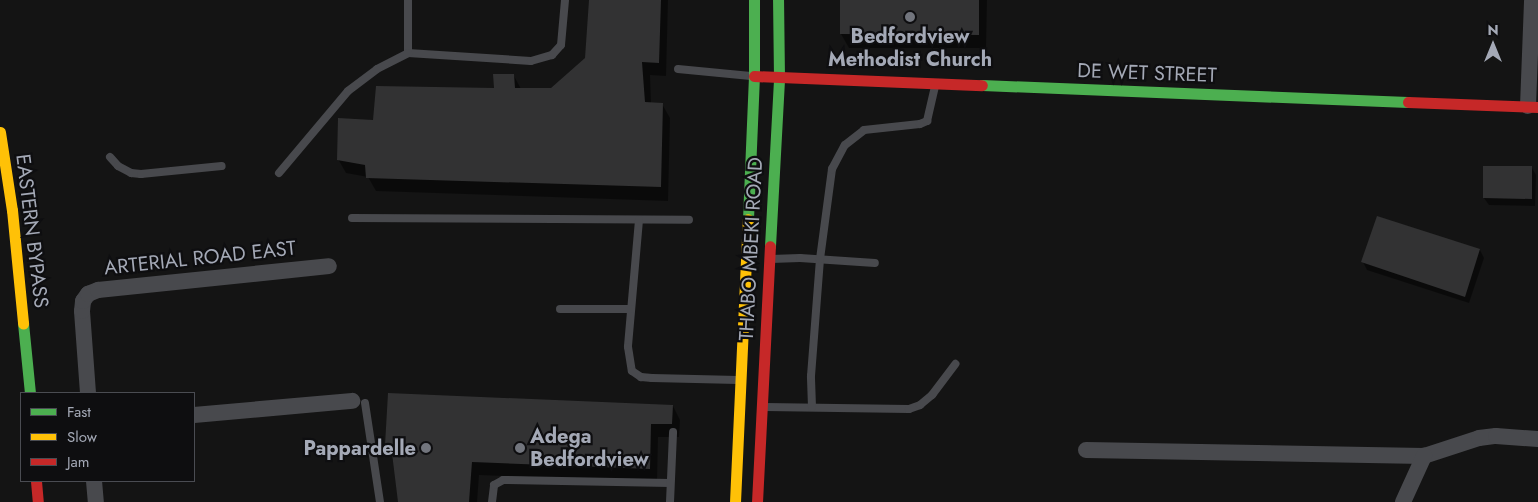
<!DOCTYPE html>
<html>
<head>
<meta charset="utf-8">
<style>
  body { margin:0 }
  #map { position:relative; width:1538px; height:502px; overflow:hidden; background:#141414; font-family:Jost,sans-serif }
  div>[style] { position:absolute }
  .shadow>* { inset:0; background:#0007 }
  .building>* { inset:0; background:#323233 }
  .lane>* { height:8px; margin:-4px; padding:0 4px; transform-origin:4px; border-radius:4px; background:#48494d }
  .street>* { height:16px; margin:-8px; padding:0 8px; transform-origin:8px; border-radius:8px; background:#48494d }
  .fast>* { height:11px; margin:-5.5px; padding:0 5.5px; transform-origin:5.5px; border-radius:5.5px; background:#4caf50 }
  .slow>* { height:11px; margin:-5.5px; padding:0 5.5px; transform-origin:5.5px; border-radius:5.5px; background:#ffc107 }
  .jam>* { height:11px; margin:-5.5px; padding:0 5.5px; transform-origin:5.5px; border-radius:5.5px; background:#c62828 }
  .dots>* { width:14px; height:14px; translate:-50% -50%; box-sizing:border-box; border:2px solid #0e0e10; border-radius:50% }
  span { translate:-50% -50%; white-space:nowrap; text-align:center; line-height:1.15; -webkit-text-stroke:4.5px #0e0e10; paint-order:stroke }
  .poi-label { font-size:20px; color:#a4a9b6; font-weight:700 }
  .left { translate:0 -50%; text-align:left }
  .right { translate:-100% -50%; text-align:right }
  .street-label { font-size:20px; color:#a4a9b6 }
  .legend { position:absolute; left:20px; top:392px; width:175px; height:90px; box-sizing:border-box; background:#0e0e10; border:1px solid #4a4c52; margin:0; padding:6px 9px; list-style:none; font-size:15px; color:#a4a9b6 }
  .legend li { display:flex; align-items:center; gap:10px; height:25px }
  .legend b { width:25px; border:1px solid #4a4c52 }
  .north { position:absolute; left:1468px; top:20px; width:50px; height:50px; -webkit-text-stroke:4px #0e0e10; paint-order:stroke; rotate:0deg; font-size:14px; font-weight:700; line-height:20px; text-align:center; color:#a4a9b6 }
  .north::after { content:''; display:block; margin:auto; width:18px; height:22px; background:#a4a9b6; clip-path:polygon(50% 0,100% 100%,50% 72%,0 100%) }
</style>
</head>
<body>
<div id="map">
  <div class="shadow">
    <div style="clip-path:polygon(590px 0,668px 0,666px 76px,650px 75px,651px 103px,662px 104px,670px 118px,668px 201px,376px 191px,368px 177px,346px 173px,338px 159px,374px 121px,495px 89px,514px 76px,521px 89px,551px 89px,586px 59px)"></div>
    <div style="clip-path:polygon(842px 0,987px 0,986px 48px,849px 48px,841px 34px)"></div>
    <div style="clip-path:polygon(1532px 168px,1536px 175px,1535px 206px,1489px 205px,1484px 198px)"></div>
    <div style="clip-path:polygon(1378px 217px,1480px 250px,1484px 258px,1469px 303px,1367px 270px,1363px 262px)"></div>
    <div style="clip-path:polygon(673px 406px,680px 420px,679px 437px,658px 437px,657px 482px,479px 475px,477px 502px,399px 502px,394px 457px,386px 444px)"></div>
  </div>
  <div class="building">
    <div style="clip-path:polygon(589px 0,661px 0,659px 63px,642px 62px,645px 102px,663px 103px,661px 187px,366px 178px,365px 165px,337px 160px,338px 118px,373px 120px,376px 86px,494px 88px,493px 74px,514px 74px,515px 88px,551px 88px,585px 58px)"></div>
    <div style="clip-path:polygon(840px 0,979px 0,979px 35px,840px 34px)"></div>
    <div style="clip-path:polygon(1483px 166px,1532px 166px,1532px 199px,1483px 198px)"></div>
    <div style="clip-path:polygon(1377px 216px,1480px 249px,1465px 297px,1361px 262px)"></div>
    <div style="clip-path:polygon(388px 393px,673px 405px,672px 424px,651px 424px,650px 469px,472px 462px,469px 502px,398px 502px,391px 445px,385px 445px)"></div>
  </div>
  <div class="lane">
    <div style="left:408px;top:0;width:53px;rotate:90deg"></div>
    <div style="left:408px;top:53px;width:123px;rotate:3.7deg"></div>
    <div style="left:531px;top:61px;width:22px;rotate:-16deg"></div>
    <div style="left:552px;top:55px;width:13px;rotate:-48deg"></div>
    <div style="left:561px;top:45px;width:45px;rotate:-84.9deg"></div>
    <div style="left:678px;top:69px;width:73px;rotate:5.5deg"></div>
    <div style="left:110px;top:157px;width:12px;rotate:48deg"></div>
    <div style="left:118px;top:166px;width:15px;rotate:28deg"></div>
    <div style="left:131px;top:173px;width:10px;rotate:6deg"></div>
    <div style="left:141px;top:174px;width:81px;rotate:-5.6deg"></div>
    <div style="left:279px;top:173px;width:107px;rotate:-49.9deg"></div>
    <div style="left:348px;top:91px;width:36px;rotate:-37deg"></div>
    <div style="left:377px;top:69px;width:35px;rotate:-27deg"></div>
    <div style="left:352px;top:218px;width:337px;rotate:0.3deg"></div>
    <div style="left:639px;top:220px;width:127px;rotate:95deg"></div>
    <div style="left:628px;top:347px;width:24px;rotate:81deg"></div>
    <div style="left:632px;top:371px;width:11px;rotate:34deg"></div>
    <div style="left:641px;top:377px;width:11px;rotate:5deg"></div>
    <div style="left:652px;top:378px;width:86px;rotate:1.3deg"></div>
    <div style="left:771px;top:259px;width:29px;rotate:-2deg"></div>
    <div style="left:800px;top:258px;width:75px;rotate:3.8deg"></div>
    <div style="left:560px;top:309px;width:71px"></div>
    <div style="left:365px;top:403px;width:100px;rotate:81.4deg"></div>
    <div style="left:765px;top:407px;width:144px;rotate:0.8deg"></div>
    <div style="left:909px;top:409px;width:12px;rotate:-20deg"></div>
    <div style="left:920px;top:405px;width:16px;rotate:-40deg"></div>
    <div style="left:932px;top:395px;width:39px;rotate:-53deg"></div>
    <div style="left:812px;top:407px;width:31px;rotate:-92deg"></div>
    <div style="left:811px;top:376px;width:117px;rotate:-85.6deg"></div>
    <div style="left:820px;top:259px;width:91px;rotate:-82.4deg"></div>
    <div style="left:832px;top:169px;width:27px;rotate:-62deg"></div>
    <div style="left:845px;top:145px;width:24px;rotate:-38deg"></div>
    <div style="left:864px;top:130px;width:56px;rotate:-6.1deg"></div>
    <div style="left:920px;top:124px;width:8px;rotate:-23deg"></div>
    <div style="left:927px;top:121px;width:35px;rotate:-77deg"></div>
    <div style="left:492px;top:502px;width:17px;rotate:-83deg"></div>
    <div style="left:494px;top:485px;width:10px;rotate:-29deg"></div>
    <div style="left:503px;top:480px;width:167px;rotate:1deg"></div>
    <div style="left:670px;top:502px;width:70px;rotate:-87.5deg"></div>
  </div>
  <div class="street">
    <div style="left:1528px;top:106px;width:106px;rotate:-87.8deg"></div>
    <div style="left:88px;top:393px;width:82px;rotate:-94.2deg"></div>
    <div style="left:82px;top:311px;width:10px;rotate:-84deg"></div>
    <div style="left:83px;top:301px;width:9px;rotate:-54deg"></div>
    <div style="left:88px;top:294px;width:11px;rotate:-22deg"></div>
    <div style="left:98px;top:290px;width:232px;rotate:-5.9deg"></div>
    <div style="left:194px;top:415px;width:159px;rotate:-5.1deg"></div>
    <div style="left:1086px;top:450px;width:338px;rotate:1deg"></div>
    <div style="left:1424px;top:456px;width:58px;rotate:-18.1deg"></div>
    <div style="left:1479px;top:438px;width:17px;rotate:-7deg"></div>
    <div style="left:1496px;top:436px;width:42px;rotate:4.1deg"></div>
    <div style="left:94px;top:481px;width:21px;rotate:85deg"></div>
    <div style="left:1403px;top:502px;width:51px;rotate:-65.5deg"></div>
  </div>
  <div class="fast">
    <div style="left:982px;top:85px;width:426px;rotate:2.3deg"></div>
    <div style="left:748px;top:219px;width:143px;rotate:-87.6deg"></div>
    <div style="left:754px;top:76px;width:76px;rotate:-90deg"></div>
    <div style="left:770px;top:246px;width:168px;rotate:-86.9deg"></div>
    <div style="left:779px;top:78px;width:78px;rotate:-90.7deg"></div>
    <div style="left:23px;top:323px;width:70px;rotate:84.3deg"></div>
  </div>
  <div class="slow">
    <div style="left:0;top:132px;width:79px;rotate:81.3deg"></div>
    <div style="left:12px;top:210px;width:114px;rotate:84.4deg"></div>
    <div style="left:735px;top:502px;width:283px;rotate:-87.4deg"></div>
  </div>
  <div class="jam">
    <div style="left:754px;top:76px;width:228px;rotate:2.3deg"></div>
    <div style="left:1408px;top:102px;width:130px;rotate:2.2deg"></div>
    <div style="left:36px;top:481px;width:21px;rotate:85deg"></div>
    <div style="left:757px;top:502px;width:256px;rotate:-87.1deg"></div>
  </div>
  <div class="dots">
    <div style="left:910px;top:17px;background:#72757d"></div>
    <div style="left:426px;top:448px;background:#72757d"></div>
    <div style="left:520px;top:448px;background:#72757d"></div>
  </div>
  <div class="poi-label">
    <span style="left:910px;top:48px">Bedfordview<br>Methodist Church</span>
    <span class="left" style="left:530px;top:448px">Adega<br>Bedfordview</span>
    <span class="right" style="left:416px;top:448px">Pappardelle</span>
  </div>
  <div class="street-label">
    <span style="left:1147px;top:73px;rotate:2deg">DE WET STREET</span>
    <span style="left:32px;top:231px;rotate:83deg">EASTERN BYPASS</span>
    <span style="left:751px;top:249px;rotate:-87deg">THABO MBEKI ROAD</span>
    <span style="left:200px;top:258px;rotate:-6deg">ARTERIAL ROAD EAST</span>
  </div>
  <ul class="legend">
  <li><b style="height:6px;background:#4caf50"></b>Fast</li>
  <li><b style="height:6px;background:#ffc107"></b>Slow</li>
  <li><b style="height:6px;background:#c62828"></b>Jam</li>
  </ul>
  <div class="north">N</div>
</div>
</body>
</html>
